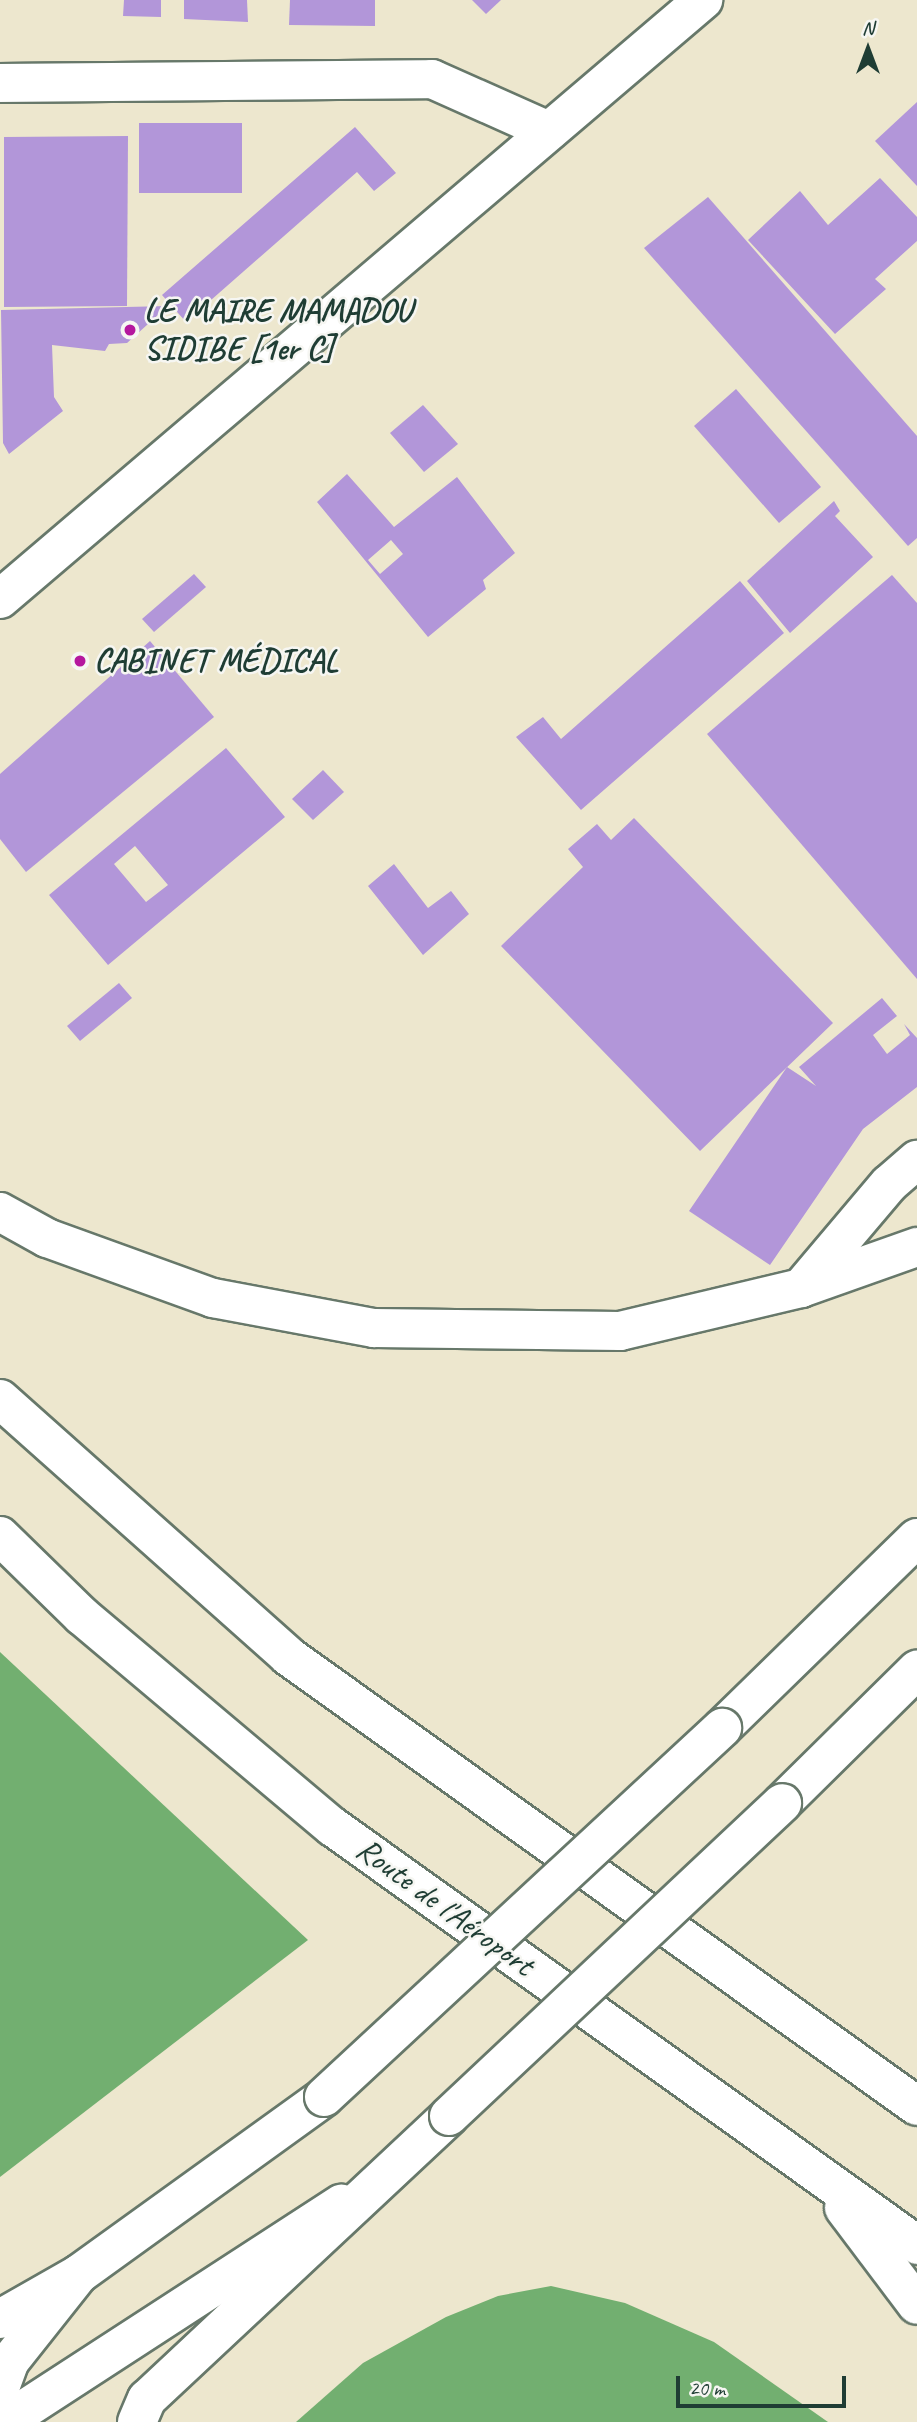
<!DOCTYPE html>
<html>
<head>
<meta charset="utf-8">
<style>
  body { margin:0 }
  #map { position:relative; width:917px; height:2422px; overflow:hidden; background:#ede7ce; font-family:Caveat,sans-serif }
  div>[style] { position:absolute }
  .forest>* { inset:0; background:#72af70 }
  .building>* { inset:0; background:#b296d9 }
  .roads { filter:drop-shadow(2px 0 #67786a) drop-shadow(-2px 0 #67786a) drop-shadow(0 2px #67786a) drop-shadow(0 -2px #67786a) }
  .street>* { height:38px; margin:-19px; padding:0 19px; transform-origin:19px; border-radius:19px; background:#fff }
  .primary>* { height:38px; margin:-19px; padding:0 19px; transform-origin:19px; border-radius:19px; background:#fff }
  .highway>* { height:38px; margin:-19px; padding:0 19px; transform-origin:19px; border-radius:19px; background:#fff }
  .bridges { filter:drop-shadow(2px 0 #67786a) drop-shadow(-2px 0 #67786a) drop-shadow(0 2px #67786a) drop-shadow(0 -2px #67786a) }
  .highway-bridge>* { height:38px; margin:-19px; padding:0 19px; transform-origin:19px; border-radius:19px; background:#fff }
  .dots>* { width:19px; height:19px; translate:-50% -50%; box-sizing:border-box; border:4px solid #f6f6f2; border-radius:50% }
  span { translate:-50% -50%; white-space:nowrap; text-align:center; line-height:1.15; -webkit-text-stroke:5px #f6f6f2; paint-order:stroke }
  .poi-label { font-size:33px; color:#1f3d34; font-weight:700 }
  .left { translate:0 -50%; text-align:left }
  .street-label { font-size:33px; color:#1f3d34 }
  .north { position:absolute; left:833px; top:14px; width:70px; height:70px; -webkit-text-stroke:5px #f6f6f2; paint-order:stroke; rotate:0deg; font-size:19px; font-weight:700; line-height:28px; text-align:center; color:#1f3d34 }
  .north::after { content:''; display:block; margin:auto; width:24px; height:32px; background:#1f3d34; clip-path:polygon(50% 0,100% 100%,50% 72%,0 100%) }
  .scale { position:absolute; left:676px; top:2376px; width:170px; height:32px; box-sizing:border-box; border:4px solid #1f3d34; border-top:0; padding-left:9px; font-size:21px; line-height:24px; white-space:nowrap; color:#1f3d34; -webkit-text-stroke:5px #f6f6f2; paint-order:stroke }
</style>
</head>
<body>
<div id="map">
  <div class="forest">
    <div style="clip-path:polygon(0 1652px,308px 1940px,0 2177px)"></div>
    <div style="clip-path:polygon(551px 2286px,625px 2303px,714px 2342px,828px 2422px,296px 2422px,363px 2363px,446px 2317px,498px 2296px)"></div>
  </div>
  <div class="building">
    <div style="clip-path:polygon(124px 0,161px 0,161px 17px,123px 16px)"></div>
    <div style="clip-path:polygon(184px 0,247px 0,248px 22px,184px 19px)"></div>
    <div style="clip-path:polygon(290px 0,375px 0,375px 26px,289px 25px)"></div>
    <div style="clip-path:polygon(472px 0,501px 0,486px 14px)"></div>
    <div style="clip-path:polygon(917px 102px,917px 186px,875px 141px)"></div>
    <div style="clip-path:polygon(139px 123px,242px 123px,242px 193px,139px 193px)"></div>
    <div style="clip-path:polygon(355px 127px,396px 173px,374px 191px,357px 172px,186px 322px,162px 295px)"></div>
    <div style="clip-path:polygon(128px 136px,127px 306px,4px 307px,4px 137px)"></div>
    <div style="clip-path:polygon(880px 178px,917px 217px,917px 241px,875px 279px,886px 289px,835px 334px,748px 240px,800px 191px,828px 225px)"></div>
    <div style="clip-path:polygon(708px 197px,917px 436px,917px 538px,908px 546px,644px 248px)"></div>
    <div style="clip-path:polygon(168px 306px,127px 343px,109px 344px,105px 351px,52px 345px,54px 397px,63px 411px,9px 454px,3px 443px,1px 310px)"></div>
    <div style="clip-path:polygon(736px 389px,821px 487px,779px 523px,694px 426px)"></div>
    <div style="clip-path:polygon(423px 405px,458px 444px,424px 472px,390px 433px)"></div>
    <div style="clip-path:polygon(evenodd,347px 474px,394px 527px,457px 477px,515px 553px,483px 580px,486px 589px,428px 637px,317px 502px,347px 474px,391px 540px,403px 554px,380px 574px,368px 560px,391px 540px)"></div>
    <div style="clip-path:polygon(834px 501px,840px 511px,835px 516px,873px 557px,790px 633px,747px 581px)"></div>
    <div style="clip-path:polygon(194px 574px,206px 587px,154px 632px,142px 619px)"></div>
    <div style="clip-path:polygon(892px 575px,917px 603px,917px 979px,707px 734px)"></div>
    <div style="clip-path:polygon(740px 581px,784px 633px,581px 810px,516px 737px,543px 717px,561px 739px)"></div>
    <div style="clip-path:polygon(150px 641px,214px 717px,26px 872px,0 839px,0 774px)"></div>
    <div style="clip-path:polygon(evenodd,226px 748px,285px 817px,108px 965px,49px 895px,226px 748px,135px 846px,168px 885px,146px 902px,114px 864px,135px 846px)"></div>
    <div style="clip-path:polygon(323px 770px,344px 792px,313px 820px,292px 799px)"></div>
    <div style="clip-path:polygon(634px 818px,833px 1023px,700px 1151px,501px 946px,583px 867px,568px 849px,597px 824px,611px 840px)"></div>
    <div style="clip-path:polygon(394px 864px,428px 908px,451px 891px,469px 914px,423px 955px,368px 886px)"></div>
    <div style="clip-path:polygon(119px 983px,132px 998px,80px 1041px,67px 1026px)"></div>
    <div style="clip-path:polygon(882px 998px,897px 1016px,873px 1035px,887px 1054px,910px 1035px,904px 1024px,917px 1038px,917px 1087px,863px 1129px,770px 1265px,689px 1211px,787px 1067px,816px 1086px,799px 1067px)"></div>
  </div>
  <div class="roads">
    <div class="street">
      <div style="left:0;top:83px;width:432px;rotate:-0.5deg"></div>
      <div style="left:432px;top:79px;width:128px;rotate:24deg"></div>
      <div style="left:0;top:599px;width:924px;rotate:-40.43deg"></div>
      <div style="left:801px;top:1288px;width:136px;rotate:-49.8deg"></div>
      <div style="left:889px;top:1184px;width:37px;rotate:-41deg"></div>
    </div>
    <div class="primary">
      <div style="left:0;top:2319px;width:91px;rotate:-29.7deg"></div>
      <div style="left:5px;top:2422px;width:401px;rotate:-33deg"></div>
    </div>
    <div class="highway">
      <div style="left:0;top:1212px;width:54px;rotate:29deg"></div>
      <div style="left:47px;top:1238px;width:177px;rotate:19.9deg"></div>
      <div style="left:213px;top:1298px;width:164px;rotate:10.6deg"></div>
      <div style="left:374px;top:1328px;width:246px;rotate:0.7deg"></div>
      <div style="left:620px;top:1331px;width:186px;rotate:-13.4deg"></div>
      <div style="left:801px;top:1288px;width:123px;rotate:-19.5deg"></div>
      <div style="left:0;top:1399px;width:386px;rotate:41.7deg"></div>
      <div style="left:288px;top:1656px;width:773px;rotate:35.58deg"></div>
      <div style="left:0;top:1536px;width:115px;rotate:44.3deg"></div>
      <div style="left:82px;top:1616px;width:328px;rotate:40.1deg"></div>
      <div style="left:333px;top:1827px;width:718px;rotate:35.59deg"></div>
      <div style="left:722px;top:1728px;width:272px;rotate:-44.3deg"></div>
      <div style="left:782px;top:1803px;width:190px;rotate:-44.6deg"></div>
      <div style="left:844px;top:2208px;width:121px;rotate:53deg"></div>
      <div style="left:0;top:2388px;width:29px;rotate:-70deg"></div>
      <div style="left:10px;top:2361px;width:111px;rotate:-51.6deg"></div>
      <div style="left:79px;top:2274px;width:302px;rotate:-35.8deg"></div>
      <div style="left:137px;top:2422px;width:25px;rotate:-67deg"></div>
      <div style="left:147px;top:2399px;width:414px;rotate:-43.1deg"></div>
    </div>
  </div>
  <div class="bridges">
    <div class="highway-bridge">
      <div style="left:324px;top:2097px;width:543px;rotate:-42.83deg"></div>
      <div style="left:449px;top:2116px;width:457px;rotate:-43.2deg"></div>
    </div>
  </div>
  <div class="dots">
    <div style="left:130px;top:330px;background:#b5179e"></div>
    <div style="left:80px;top:661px;background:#b5179e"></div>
  </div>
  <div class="poi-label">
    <span class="left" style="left:144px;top:330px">LE MAIRE MAMADOU<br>SIDIBE [1er C]</span>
    <span class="left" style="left:94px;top:661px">CABINET MÉDICAL</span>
  </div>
  <div class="street-label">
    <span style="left:445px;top:1907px;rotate:36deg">Route de l'Aéroport</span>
  </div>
  <div class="north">N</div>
  <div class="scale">20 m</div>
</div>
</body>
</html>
